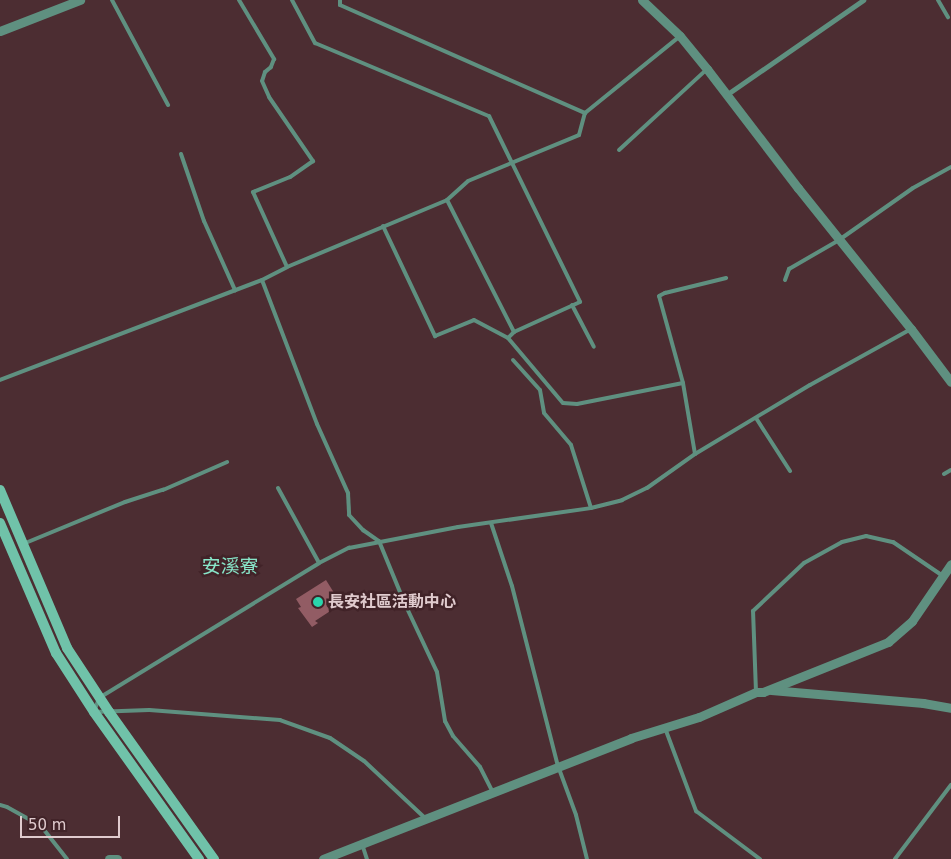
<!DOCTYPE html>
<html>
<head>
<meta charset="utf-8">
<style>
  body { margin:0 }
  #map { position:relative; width:951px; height:859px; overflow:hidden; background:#4c2d32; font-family:"DejaVu Sans","Noto Sans TC",sans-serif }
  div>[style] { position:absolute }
  .building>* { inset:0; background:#925c64 }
  .service>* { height:4px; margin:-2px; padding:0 2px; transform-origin:2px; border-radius:2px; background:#5f9080 }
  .minor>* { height:5px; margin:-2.5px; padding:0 2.5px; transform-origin:2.5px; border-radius:2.5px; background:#5f9080 }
  .tertiary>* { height:9px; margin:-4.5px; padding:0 4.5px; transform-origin:4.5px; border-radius:4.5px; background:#5f9080 }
  .secondary>* { height:10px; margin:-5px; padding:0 5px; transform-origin:5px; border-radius:5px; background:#70c2a9 }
  .dots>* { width:14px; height:14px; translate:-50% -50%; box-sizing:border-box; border:2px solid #412328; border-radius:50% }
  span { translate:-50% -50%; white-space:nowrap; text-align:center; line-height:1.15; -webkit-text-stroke:5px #412328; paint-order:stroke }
  .poi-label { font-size:16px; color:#e0cbce; font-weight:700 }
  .left { translate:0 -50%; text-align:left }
  .quarter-label { font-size:19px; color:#88e6c9 }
  .scale { position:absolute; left:20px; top:816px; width:100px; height:22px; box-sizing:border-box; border:2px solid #e0cbce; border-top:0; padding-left:6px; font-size:15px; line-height:18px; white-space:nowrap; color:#e0cbce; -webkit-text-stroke:4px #412328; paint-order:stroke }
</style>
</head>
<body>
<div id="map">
  <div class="building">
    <div style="clip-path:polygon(326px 580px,341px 604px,315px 621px,318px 623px,312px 627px,298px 608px,301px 607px,296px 599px)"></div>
  </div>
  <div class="service">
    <div style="left:112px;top:0;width:119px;rotate:61.9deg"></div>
    <div style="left:239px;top:0;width:69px;rotate:59.3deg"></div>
    <div style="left:274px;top:59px;width:9px;rotate:111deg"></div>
    <div style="left:271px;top:67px;width:8px;rotate:140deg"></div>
    <div style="left:265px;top:72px;width:9px;rotate:108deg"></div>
    <div style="left:262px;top:81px;width:17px;rotate:66deg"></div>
    <div style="left:269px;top:97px;width:78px;rotate:55.5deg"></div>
    <div style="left:313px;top:161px;width:28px;rotate:145deg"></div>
    <div style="left:290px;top:177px;width:40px;rotate:158deg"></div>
    <div style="left:253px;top:192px;width:82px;rotate:65.6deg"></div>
    <div style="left:292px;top:0;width:49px;rotate:61.9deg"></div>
    <div style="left:315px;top:43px;width:189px;rotate:22.8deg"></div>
    <div style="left:489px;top:116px;width:207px;rotate:63.9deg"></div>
    <div style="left:580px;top:302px;width:72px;rotate:155.6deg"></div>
    <div style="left:514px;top:332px;width:148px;rotate:-116.9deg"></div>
    <div style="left:340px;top:0;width:5px;rotate:90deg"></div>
    <div style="left:340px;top:5px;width:268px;rotate:23.8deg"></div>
    <div style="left:938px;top:0;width:20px;rotate:60deg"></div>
    <div style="left:619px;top:150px;width:118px;rotate:-42.6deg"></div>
    <div style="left:181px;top:154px;width:71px;rotate:71.1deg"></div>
    <div style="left:204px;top:221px;width:76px;rotate:65.8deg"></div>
    <div style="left:383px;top:226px;width:122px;rotate:64.7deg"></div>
    <div style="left:435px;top:336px;width:42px;rotate:-22.3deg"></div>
    <div style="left:474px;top:320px;width:38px;rotate:28deg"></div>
    <div style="left:262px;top:280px;width:154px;rotate:69.1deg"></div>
    <div style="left:317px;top:424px;width:76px;rotate:65.8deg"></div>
    <div style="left:348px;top:493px;width:22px;rotate:87deg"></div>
    <div style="left:349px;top:515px;width:21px;rotate:47deg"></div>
    <div style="left:363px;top:530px;width:19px;rotate:35deg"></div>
    <div style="left:379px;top:541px;width:68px;rotate:67.6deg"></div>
    <div style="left:405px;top:604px;width:75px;rotate:64.8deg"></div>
    <div style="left:437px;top:672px;width:50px;rotate:80.7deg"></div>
    <div style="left:445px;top:721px;width:17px;rotate:62deg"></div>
    <div style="left:453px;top:736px;width:41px;rotate:48.9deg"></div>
    <div style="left:480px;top:767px;width:27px;rotate:63deg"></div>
    <div style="left:785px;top:280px;width:12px;rotate:-70deg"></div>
    <div style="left:789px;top:269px;width:58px;rotate:-30.1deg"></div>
    <div style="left:839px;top:240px;width:90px;rotate:-35.1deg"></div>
    <div style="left:913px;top:188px;width:43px;rotate:-28.9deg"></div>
    <div style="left:572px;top:305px;width:47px;rotate:62.4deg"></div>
    <div style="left:514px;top:332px;width:8px;rotate:135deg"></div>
    <div style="left:508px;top:338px;width:85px;rotate:49.8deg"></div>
    <div style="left:563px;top:403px;width:14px;rotate:4deg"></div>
    <div style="left:577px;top:404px;width:108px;rotate:-11.2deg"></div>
    <div style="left:513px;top:360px;width:40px;rotate:48deg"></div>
    <div style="left:540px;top:390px;width:23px;rotate:80deg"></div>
    <div style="left:544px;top:413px;width:42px;rotate:49.8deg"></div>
    <div style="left:571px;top:445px;width:66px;rotate:72.4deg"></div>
    <div style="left:0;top:380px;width:280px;rotate:-20.9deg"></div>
    <div style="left:262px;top:280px;width:28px;rotate:-27deg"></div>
    <div style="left:287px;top:267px;width:173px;rotate:-22.7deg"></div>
    <div style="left:447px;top:200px;width:28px;rotate:-42deg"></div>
    <div style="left:468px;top:181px;width:120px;rotate:-22.5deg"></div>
    <div style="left:579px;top:135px;width:23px;rotate:-75deg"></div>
    <div style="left:585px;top:113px;width:121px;rotate:-39deg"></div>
    <div style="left:756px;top:418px;width:63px;rotate:57.3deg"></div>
    <div style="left:695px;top:454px;width:72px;rotate:-99.6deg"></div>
    <div style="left:683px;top:383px;width:90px;rotate:-105.4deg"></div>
    <div style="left:659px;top:296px;width:7px;rotate:-27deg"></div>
    <div style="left:665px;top:293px;width:63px;rotate:-13.8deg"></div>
    <div style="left:944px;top:474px;width:8px;rotate:-30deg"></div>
    <div style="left:278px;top:488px;width:85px;rotate:61.3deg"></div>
    <div style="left:491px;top:523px;width:66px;rotate:71.6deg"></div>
    <div style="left:512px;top:586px;width:186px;rotate:75.7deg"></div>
    <div style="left:558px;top:766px;width:52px;rotate:69.8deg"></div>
    <div style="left:576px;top:815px;width:45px;rotate:76deg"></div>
    <div style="left:23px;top:544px;width:110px;rotate:-22.4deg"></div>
    <div style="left:125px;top:502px;width:40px;rotate:-18deg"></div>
    <div style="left:163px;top:490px;width:70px;rotate:-23.6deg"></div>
    <div style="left:756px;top:692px;width:81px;rotate:-92.1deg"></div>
    <div style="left:753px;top:611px;width:70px;rotate:-43.3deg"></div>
    <div style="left:804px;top:563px;width:43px;rotate:-28.9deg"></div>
    <div style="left:842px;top:542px;width:25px;rotate:-14deg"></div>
    <div style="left:866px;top:536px;width:28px;rotate:13deg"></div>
    <div style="left:893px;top:542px;width:60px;rotate:34.2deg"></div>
    <div style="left:665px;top:728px;width:89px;rotate:69.5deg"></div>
    <div style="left:696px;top:811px;width:80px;rotate:36.9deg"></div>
    <div style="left:0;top:805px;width:7px;rotate:16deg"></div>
    <div style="left:7px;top:807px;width:39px;rotate:29deg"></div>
    <div style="left:41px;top:826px;width:42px;rotate:51.8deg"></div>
    <div style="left:425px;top:818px;width:83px;rotate:-136.9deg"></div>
    <div style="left:364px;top:761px;width:41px;rotate:-145.9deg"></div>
    <div style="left:330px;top:738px;width:53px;rotate:-160.2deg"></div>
    <div style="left:280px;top:720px;width:131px;rotate:-175.6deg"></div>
    <div style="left:149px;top:710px;width:55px;rotate:177.9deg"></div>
    <div style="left:94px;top:712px;width:15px;rotate:-70deg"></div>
    <div style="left:99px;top:698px;width:258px;rotate:-31.5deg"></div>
    <div style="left:319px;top:563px;width:34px;rotate:-27deg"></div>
    <div style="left:349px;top:548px;width:111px;rotate:-10.9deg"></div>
    <div style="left:458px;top:527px;width:134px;rotate:-8.1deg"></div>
    <div style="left:591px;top:508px;width:32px;rotate:-14deg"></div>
    <div style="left:622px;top:500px;width:28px;rotate:-26deg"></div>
    <div style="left:647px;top:488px;width:59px;rotate:-35.3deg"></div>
    <div style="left:695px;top:454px;width:134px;rotate:-31deg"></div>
    <div style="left:810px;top:385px;width:115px;rotate:-29deg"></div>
    <div style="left:362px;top:844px;width:16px;rotate:72deg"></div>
    <div style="left:895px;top:859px;width:93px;rotate:-52.9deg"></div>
  </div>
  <div class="minor">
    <div style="left:726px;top:95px;width:167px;rotate:-34.7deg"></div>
  </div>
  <div class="tertiary">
    <div style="left:642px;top:0;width:52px;rotate:43.5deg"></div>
    <div style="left:680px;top:36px;width:43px;rotate:50.7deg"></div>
    <div style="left:707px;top:69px;width:150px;rotate:52.6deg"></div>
    <div style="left:798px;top:188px;width:181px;rotate:51.3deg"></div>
    <div style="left:911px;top:329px;width:66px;rotate:53deg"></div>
    <div style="left:0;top:31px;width:86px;rotate:-21.2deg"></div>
    <div style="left:771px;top:690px;width:153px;rotate:4.9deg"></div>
    <div style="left:923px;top:703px;width:28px;rotate:10deg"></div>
    <div style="left:109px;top:859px;width:8px"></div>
    <div style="left:323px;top:859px;width:331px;rotate:-21.4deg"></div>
    <div style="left:631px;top:738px;width:71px;rotate:-17.2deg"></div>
    <div style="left:699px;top:717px;width:62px;rotate:-23.7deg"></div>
    <div style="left:756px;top:692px;width:7px"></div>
    <div style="left:763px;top:692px;width:135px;rotate:-21.8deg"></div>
    <div style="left:888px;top:642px;width:32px;rotate:-41deg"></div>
    <div style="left:912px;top:621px;width:69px;rotate:-55.6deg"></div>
  </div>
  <div class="secondary">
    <div style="left:0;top:490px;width:172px;rotate:67deg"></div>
    <div style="left:67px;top:648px;width:77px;rotate:56.7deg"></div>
    <div style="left:109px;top:712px;width:181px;rotate:54.5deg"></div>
    <div style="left:0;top:523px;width:142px;rotate:66.7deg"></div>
    <div style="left:56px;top:653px;width:70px;rotate:57.2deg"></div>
    <div style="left:94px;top:712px;width:181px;rotate:54.5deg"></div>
  </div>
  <div class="dots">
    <div style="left:318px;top:602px;background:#2ad5ac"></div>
  </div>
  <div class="poi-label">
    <span class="left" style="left:328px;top:602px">長安社區活動中心</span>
  </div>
  <div class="quarter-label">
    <span style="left:230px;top:567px">安溪寮</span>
  </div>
  <div class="scale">50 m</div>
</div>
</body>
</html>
